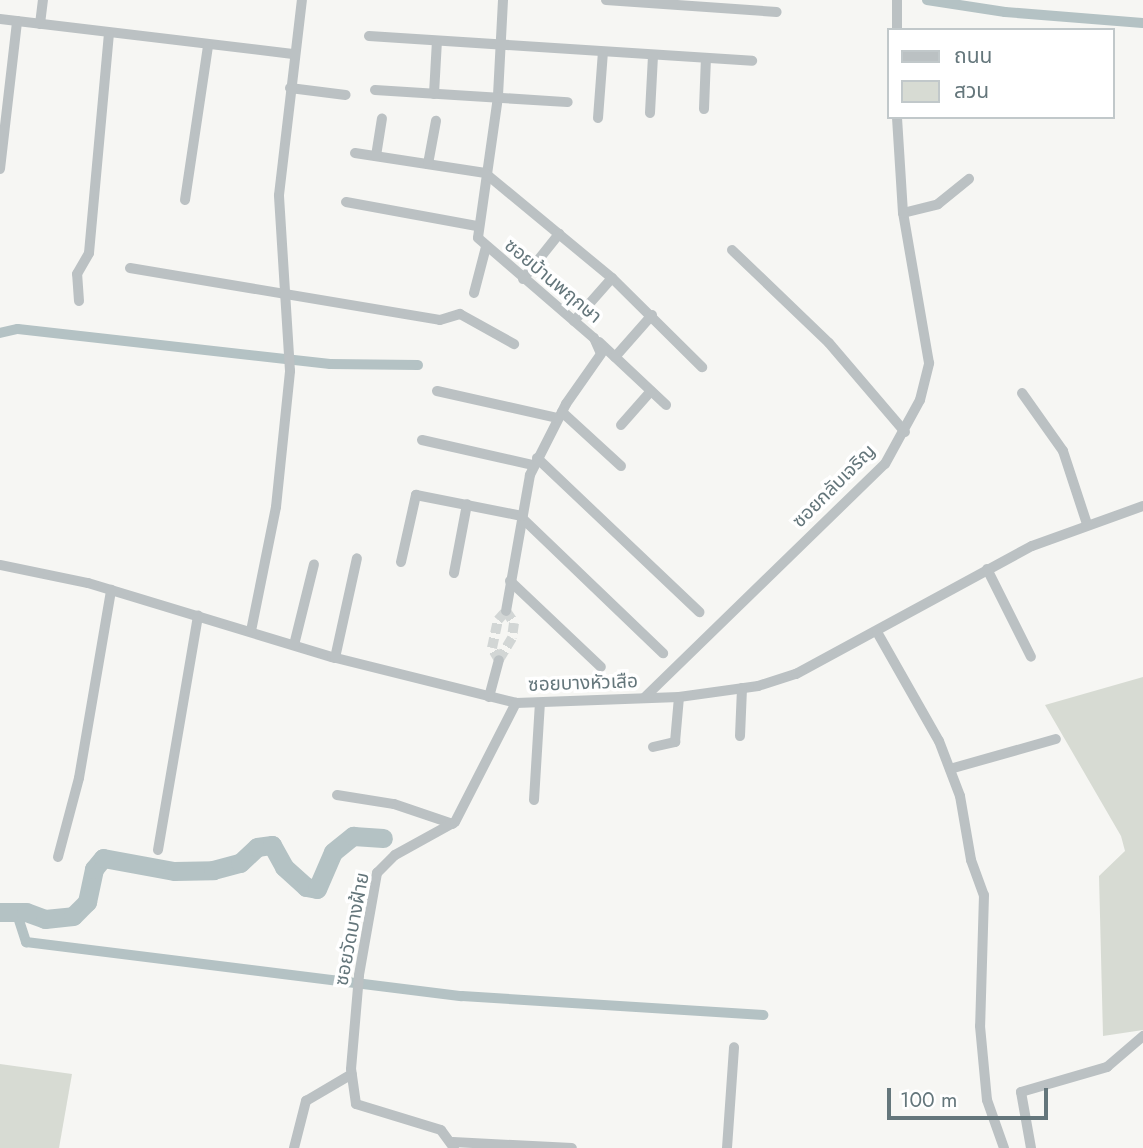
<!DOCTYPE html>
<html>
<head>
<meta charset="utf-8">
<style>
  body { margin:0 }
  #map { position:relative; width:1143px; height:1148px; overflow:hidden; background:#f6f6f3; font-family:Jost,"Noto Sans Thai",sans-serif }
  div>[style] { position:absolute }
  .green>* { inset:0; background:#d7dbd3 }
  .canal>* { height:10px; margin:-5px; padding:0 5px; transform-origin:5px; border-radius:5px; background:#b4c2c4 }
  .river>* { height:19px; margin:-9.5px; padding:0 9.5px; transform-origin:9.5px; border-radius:9.5px; background:#b4c2c4 }
  .minor-tunnel>* { height:10px; margin-top:-5px; transform-origin:0; background:repeating-linear-gradient(90deg,#d2d6d5 0 10px,transparent 0 15px) }
  .minor>* { height:10px; margin:-5px; padding:0 5px; transform-origin:5px; border-radius:5px; background:#bbc1c3 }
  span { translate:-50% -50%; white-space:nowrap; text-align:center; line-height:1.15; -webkit-text-stroke:7px #fff; paint-order:stroke }
  .street-label { font-size:19px; color:#64767b }
  .legend { position:absolute; left:887px; top:28px; width:228px; height:91px; box-sizing:border-box; background:#fff; border:2px solid #c1c8ca; margin:0; padding:9px 12px; list-style:none; font-size:21px; color:#64767b }
  .legend li { display:flex; align-items:center; gap:14px; height:35px }
  .legend b { width:35px; border:2px solid #c1c8ca }
  .scale { position:absolute; left:887px; top:1088px; width:161px; height:32px; box-sizing:border-box; border:4px solid #64767b; border-top:0; padding-left:9px; font-size:21px; line-height:24px; white-space:nowrap; color:#64767b; -webkit-text-stroke:5px #fff; paint-order:stroke }
</style>
</head>
<body>
<div id="map">
  <div class="green">
    <div style="clip-path:polygon(1143px 677px,1143px 1030px,1103px 1036px,1099px 876px,1125px 851px,1121px 836px,1045px 705px)"></div>
    <div style="clip-path:polygon(0 1064px,72px 1074px,59px 1148px,0 1148px)"></div>
  </div>
  <div class="canal">
    <div style="left:927px;top:0;width:79px;rotate:8.7deg"></div>
    <div style="left:1005px;top:12px;width:138px;rotate:4.6deg"></div>
    <div style="left:0;top:333px;width:18px;rotate:-13deg"></div>
    <div style="left:18px;top:329px;width:314px;rotate:6.4deg"></div>
    <div style="left:330px;top:364px;width:88px;rotate:0.7deg"></div>
    <div style="left:16px;top:911px;width:33px;rotate:72deg"></div>
    <div style="left:26px;top:942px;width:439px;rotate:7.1deg"></div>
    <div style="left:462px;top:996px;width:302px;rotate:3.6deg"></div>
  </div>
  <div class="river">
    <div style="left:0;top:912px;width:26px"></div>
    <div style="left:26px;top:912px;width:20px;rotate:20deg"></div>
    <div style="left:45px;top:919px;width:28px;rotate:-6deg"></div>
    <div style="left:73px;top:916px;width:20px;rotate:-45deg"></div>
    <div style="left:87px;top:902px;width:34px;rotate:-78deg"></div>
    <div style="left:94px;top:869px;width:14px;rotate:-51deg"></div>
    <div style="left:103px;top:858px;width:72px;rotate:10.4deg"></div>
    <div style="left:174px;top:871px;width:39px;rotate:-1deg"></div>
    <div style="left:213px;top:870px;width:28px;rotate:-15deg"></div>
    <div style="left:240px;top:863px;width:23px;rotate:-43deg"></div>
    <div style="left:257px;top:847px;width:15px;rotate:-8deg"></div>
    <div style="left:272px;top:845px;width:25px;rotate:61deg"></div>
    <div style="left:284px;top:867px;width:30px;rotate:42deg"></div>
    <div style="left:306px;top:887px;width:11px;rotate:10deg"></div>
    <div style="left:317px;top:889px;width:40px;rotate:-66.6deg"></div>
    <div style="left:333px;top:852px;width:26px;rotate:-39deg"></div>
    <div style="left:353px;top:836px;width:30px;rotate:4deg"></div>
  </div>
  <div class="minor-tunnel">
    <div style="left:506px;top:611px;width:14px;rotate:56deg"></div>
    <div style="left:514px;top:623px;width:15px;rotate:98deg"></div>
    <div style="left:512px;top:638px;width:26px;rotate:121deg"></div>
    <div style="left:499px;top:660px;width:14px;rotate:-120deg"></div>
    <div style="left:492px;top:648px;width:29px;rotate:-78deg"></div>
    <div style="left:498px;top:620px;width:12px;rotate:-48deg"></div>
  </div>
  <div class="minor">
    <div style="left:503px;top:0;width:97px;rotate:93deg"></div>
    <div style="left:498px;top:97px;width:142px;rotate:98.1deg"></div>
    <div style="left:478px;top:238px;width:153px;rotate:40.8deg"></div>
    <div style="left:594px;top:338px;width:17px;rotate:66deg"></div>
    <div style="left:601px;top:354px;width:61px;rotate:125deg"></div>
    <div style="left:566px;top:404px;width:80px;rotate:116.9deg"></div>
    <div style="left:530px;top:475px;width:138px;rotate:100deg"></div>
    <div style="left:606px;top:0;width:171px;rotate:4deg"></div>
    <div style="left:897px;top:0;width:30px;rotate:90deg"></div>
    <div style="left:0;top:19px;width:297px;rotate:6.8deg"></div>
    <div style="left:40px;top:24px;width:24px;rotate:-83deg"></div>
    <div style="left:369px;top:36px;width:384px;rotate:3.7deg"></div>
    <div style="left:290px;top:88px;width:56px;rotate:7.1deg"></div>
    <div style="left:375px;top:90px;width:193px;rotate:3.6deg"></div>
    <div style="left:434px;top:94px;width:53px;rotate:-86.8deg"></div>
    <div style="left:704px;top:109px;width:51px;rotate:-87.8deg"></div>
    <div style="left:650px;top:113px;width:58px;rotate:-87deg"></div>
    <div style="left:598px;top:118px;width:66px;rotate:-85.7deg"></div>
    <div style="left:355px;top:153px;width:132px;rotate:8.7deg"></div>
    <div style="left:485px;top:173px;width:165px;rotate:39.6deg"></div>
    <div style="left:612px;top:278px;width:127px;rotate:44.7deg"></div>
    <div style="left:376px;top:156px;width:38px;rotate:-81deg"></div>
    <div style="left:428px;top:164px;width:44px;rotate:-79.5deg"></div>
    <div style="left:0;top:169px;width:149px;rotate:-83.4deg"></div>
    <div style="left:185px;top:200px;width:156px;rotate:-81.5deg"></div>
    <div style="left:346px;top:202px;width:133px;rotate:10.4deg"></div>
    <div style="left:903px;top:213px;width:36px;rotate:-14deg"></div>
    <div style="left:938px;top:204px;width:40px;rotate:-39deg"></div>
    <div style="left:732px;top:250px;width:134px;rotate:43.8deg"></div>
    <div style="left:829px;top:343px;width:117px;rotate:49.5deg"></div>
    <div style="left:130px;top:268px;width:314px;rotate:9.5deg"></div>
    <div style="left:440px;top:320px;width:21px;rotate:-17deg"></div>
    <div style="left:460px;top:314px;width:62px;rotate:29.1deg"></div>
    <div style="left:523px;top:279px;width:58px;rotate:-51.3deg"></div>
    <div style="left:474px;top:293px;width:48px;rotate:-75.4deg"></div>
    <div style="left:79px;top:301px;width:27px;rotate:-94deg"></div>
    <div style="left:77px;top:274px;width:24px;rotate:-60deg"></div>
    <div style="left:89px;top:253px;width:220px;rotate:-84.8deg"></div>
    <div style="left:574px;top:321px;width:57px;rotate:-48.5deg"></div>
    <div style="left:599px;top:342px;width:92px;rotate:43.2deg"></div>
    <div style="left:615px;top:357px;width:56px;rotate:-48.6deg"></div>
    <div style="left:437px;top:391px;width:124px;rotate:12.6deg"></div>
    <div style="left:1022px;top:393px;width:71px;rotate:54.7deg"></div>
    <div style="left:1063px;top:451px;width:77px;rotate:71.8deg"></div>
    <div style="left:562px;top:412px;width:80px;rotate:42.5deg"></div>
    <div style="left:621px;top:425px;width:45px;rotate:-48.6deg"></div>
    <div style="left:422px;top:440px;width:114px;rotate:12.7deg"></div>
    <div style="left:537px;top:458px;width:224px;rotate:43.5deg"></div>
    <div style="left:521px;top:517px;width:197px;rotate:43.8deg"></div>
    <div style="left:401px;top:562px;width:69px;rotate:-77.4deg"></div>
    <div style="left:416px;top:495px;width:108px;rotate:11.2deg"></div>
    <div style="left:0;top:565px;width:90px;rotate:11.6deg"></div>
    <div style="left:88px;top:583px;width:255px;rotate:16.9deg"></div>
    <div style="left:332px;top:657px;width:190px;rotate:14deg"></div>
    <div style="left:516px;top:703px;width:163px;rotate:-2.1deg"></div>
    <div style="left:679px;top:697px;width:80px;rotate:-7.9deg"></div>
    <div style="left:758px;top:686px;width:40px;rotate:-18deg"></div>
    <div style="left:796px;top:674px;width:268px;rotate:-28.5deg"></div>
    <div style="left:1032px;top:546px;width:118px;rotate:-19.8deg"></div>
    <div style="left:987px;top:569px;width:98px;rotate:63.4deg"></div>
    <div style="left:454px;top:573px;width:70px;rotate:-79.3deg"></div>
    <div style="left:510px;top:581px;width:125px;rotate:43.4deg"></div>
    <div style="left:251px;top:631px;width:126px;rotate:-78.6deg"></div>
    <div style="left:276px;top:507px;width:137px;rotate:-84.1deg"></div>
    <div style="left:290px;top:371px;width:176px;rotate:-93.6deg"></div>
    <div style="left:279px;top:195px;width:196px;rotate:-83.3deg"></div>
    <div style="left:877px;top:632px;width:125px;rotate:60.4deg"></div>
    <div style="left:939px;top:741px;width:59px;rotate:69.1deg"></div>
    <div style="left:960px;top:796px;width:65px;rotate:80.2deg"></div>
    <div style="left:971px;top:860px;width:37px;rotate:70deg"></div>
    <div style="left:984px;top:895px;width:131px;rotate:91.7deg"></div>
    <div style="left:980px;top:1026px;width:74px;rotate:84.6deg"></div>
    <div style="left:987px;top:1100px;width:51px;rotate:70.5deg"></div>
    <div style="left:294px;top:645px;width:83px;rotate:-76.1deg"></div>
    <div style="left:335px;top:658px;width:102px;rotate:-77.6deg"></div>
    <div style="left:489px;top:697px;width:38px;rotate:-75deg"></div>
    <div style="left:644px;top:698px;width:336px;rotate:-44.2deg"></div>
    <div style="left:885px;top:464px;width:73px;rotate:-61.3deg"></div>
    <div style="left:920px;top:400px;width:38px;rotate:-76deg"></div>
    <div style="left:929px;top:363px;width:152px;rotate:-99.8deg"></div>
    <div style="left:903px;top:213px;width:96px;rotate:-93.6deg"></div>
    <div style="left:740px;top:736px;width:48px;rotate:-87.6deg"></div>
    <div style="left:653px;top:747px;width:23px;rotate:-13deg"></div>
    <div style="left:675px;top:742px;width:45px;rotate:-84.9deg"></div>
    <div style="left:950px;top:769px;width:110px;rotate:-15.8deg"></div>
    <div style="left:337px;top:795px;width:58px;rotate:9deg"></div>
    <div style="left:394px;top:804px;width:62px;rotate:18.7deg"></div>
    <div style="left:534px;top:800px;width:97px;rotate:-86.5deg"></div>
    <div style="left:158px;top:850px;width:238px;rotate:-80.3deg"></div>
    <div style="left:58px;top:857px;width:82px;rotate:-75.1deg"></div>
    <div style="left:79px;top:778px;width:191px;rotate:-80.3deg"></div>
    <div style="left:453px;top:1142px;width:119px;rotate:2.9deg"></div>
    <div style="left:294px;top:1148px;width:49px;rotate:-75.7deg"></div>
    <div style="left:306px;top:1101px;width:53px;rotate:-30.4deg"></div>
    <div style="left:454px;top:1148px;width:22px;rotate:-126deg"></div>
    <div style="left:441px;top:1130px;width:89px;rotate:-163deg"></div>
    <div style="left:356px;top:1104px;width:35px;rotate:-98deg"></div>
    <div style="left:351px;top:1069px;width:94px;rotate:-85.1deg"></div>
    <div style="left:359px;top:975px;width:104px;rotate:-80deg"></div>
    <div style="left:377px;top:873px;width:25px;rotate:-45deg"></div>
    <div style="left:395px;top:855px;width:68px;rotate:-28.8deg"></div>
    <div style="left:455px;top:822px;width:134px;rotate:-62.9deg"></div>
    <div style="left:727px;top:1148px;width:101px;rotate:-86deg"></div>
    <div style="left:1031px;top:1148px;width:57px;rotate:-100.1deg"></div>
    <div style="left:1021px;top:1092px;width:90px;rotate:-16.2deg"></div>
    <div style="left:1107px;top:1067px;width:48px;rotate:-40.7deg"></div>
  </div>
  <div class="street-label">
    <span style="left:553px;top:281px;rotate:40deg">ซอยบ้านพฤกษา</span>
    <span style="left:834px;top:486px;rotate:-45deg">ซอยกลับเจริญ</span>
    <span style="left:583px;top:683px;rotate:-2deg">ซอยบางหัวเสือ</span>
    <span style="left:352px;top:929px;rotate:-79deg">ซอยวัดบางฝ้าย</span>
  </div>
  <ul class="legend">
  <li><b style="height:9px;background:#bbc1c3"></b>ถนน</li>
  <li><b style="height:19px;background:#d7dbd3"></b>สวน</li>
  </ul>
  <div class="scale">100 m</div>
</div>
</body>
</html>
